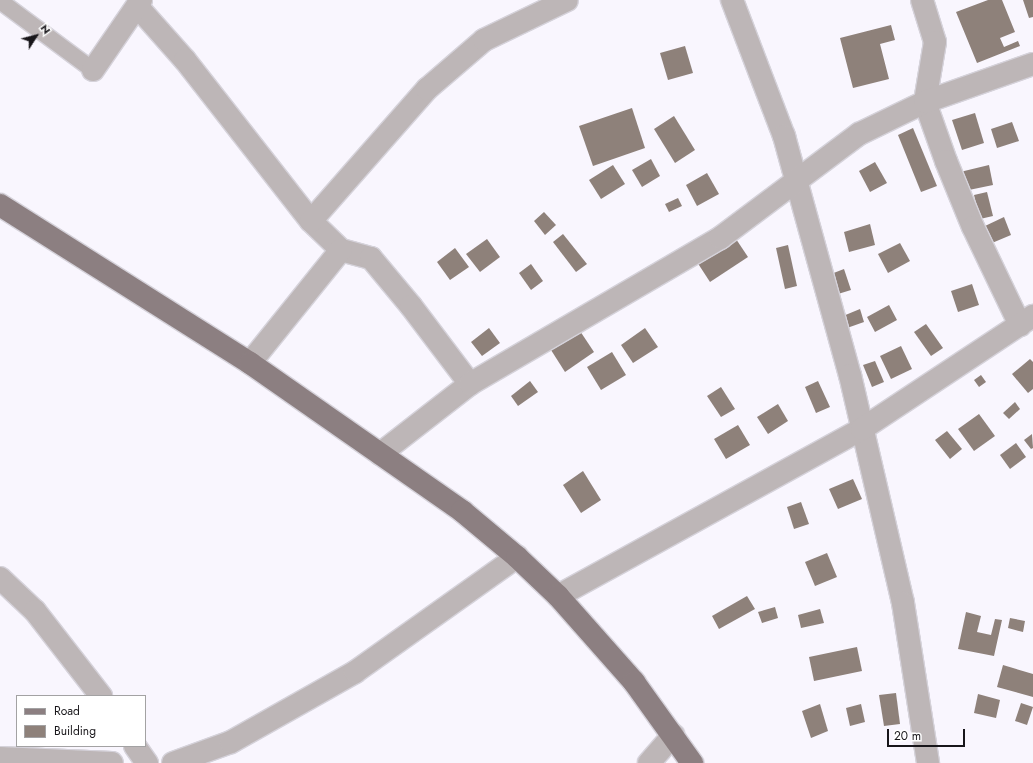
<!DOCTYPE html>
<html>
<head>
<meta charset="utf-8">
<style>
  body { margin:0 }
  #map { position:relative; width:1033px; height:763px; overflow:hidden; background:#f9f6fe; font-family:Jost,sans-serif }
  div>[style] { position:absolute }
  .building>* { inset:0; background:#8e817a }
  .roads { filter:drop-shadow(1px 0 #d5d2da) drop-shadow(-1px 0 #d5d2da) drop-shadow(0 1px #d5d2da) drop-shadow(0 -1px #d5d2da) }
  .service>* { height:16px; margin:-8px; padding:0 8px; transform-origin:8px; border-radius:8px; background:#bdb6b7 }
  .minor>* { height:22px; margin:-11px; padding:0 11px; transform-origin:11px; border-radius:11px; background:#bdb6b7 }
  .primary>* { height:22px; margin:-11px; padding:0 11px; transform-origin:11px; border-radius:11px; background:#8c7f81 }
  span { translate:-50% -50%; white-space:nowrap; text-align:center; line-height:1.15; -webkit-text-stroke:3.5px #fff; paint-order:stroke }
  .legend { position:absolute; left:16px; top:695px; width:130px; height:52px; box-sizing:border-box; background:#fff; border:1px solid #a3a2a3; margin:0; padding:5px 7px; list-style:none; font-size:12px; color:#18161a }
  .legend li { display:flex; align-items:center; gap:8px; height:20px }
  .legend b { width:20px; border:1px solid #a3a2a3 }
  .north { position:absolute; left:16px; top:16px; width:40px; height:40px; -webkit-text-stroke:3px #fff; paint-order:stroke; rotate:54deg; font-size:11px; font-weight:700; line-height:16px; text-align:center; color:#18161a }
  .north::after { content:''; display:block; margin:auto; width:14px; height:18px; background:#18161a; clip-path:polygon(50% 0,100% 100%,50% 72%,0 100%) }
  .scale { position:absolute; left:887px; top:729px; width:78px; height:18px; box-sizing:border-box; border:2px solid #18161a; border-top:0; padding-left:5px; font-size:12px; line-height:14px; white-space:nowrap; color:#18161a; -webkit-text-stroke:3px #fff; paint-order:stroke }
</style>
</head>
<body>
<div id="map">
  <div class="building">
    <div style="clip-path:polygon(988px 0,1002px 0,1015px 32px,1000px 38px,1004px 47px,1018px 41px,1020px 46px,977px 63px,956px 12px)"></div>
    <div style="clip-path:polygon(1023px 0,1033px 0,1033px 17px,1029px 18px)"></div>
    <div style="clip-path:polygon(891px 25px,895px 40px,880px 44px,889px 79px,853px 88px,840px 38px)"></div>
    <div style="clip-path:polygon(685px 46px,693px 73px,668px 80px,660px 53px)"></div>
    <div style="clip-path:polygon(632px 108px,645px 148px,593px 166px,579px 126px)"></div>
    <div style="clip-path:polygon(975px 113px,984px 143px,962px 150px,952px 120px)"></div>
    <div style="clip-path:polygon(674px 116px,695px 150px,675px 163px,654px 129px)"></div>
    <div style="clip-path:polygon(1012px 122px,1019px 141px,997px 148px,991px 129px)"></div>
    <div style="clip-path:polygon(913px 128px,937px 186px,921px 192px,898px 135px)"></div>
    <div style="clip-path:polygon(651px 159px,660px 176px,642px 187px,632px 170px)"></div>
    <div style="clip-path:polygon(875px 162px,887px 183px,870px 192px,859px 171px)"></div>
    <div style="clip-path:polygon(613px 165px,625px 184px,601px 199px,589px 180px)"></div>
    <div style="clip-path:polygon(989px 165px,993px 185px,964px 191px,960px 172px)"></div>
    <div style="clip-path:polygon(707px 173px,719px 194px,697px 206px,686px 185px)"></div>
    <div style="clip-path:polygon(987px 192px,993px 216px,980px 219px,974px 195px)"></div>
    <div style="clip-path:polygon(678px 198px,682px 206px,669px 212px,665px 204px)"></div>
    <div style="clip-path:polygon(544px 212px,556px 225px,545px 235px,534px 221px)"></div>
    <div style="clip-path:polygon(1004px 217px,1011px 235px,992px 243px,985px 226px)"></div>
    <div style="clip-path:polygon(870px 224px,875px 245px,849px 252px,844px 232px)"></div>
    <div style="clip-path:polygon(563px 234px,587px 264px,576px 272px,553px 242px)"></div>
    <div style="clip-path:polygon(734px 236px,748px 257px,710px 282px,697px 262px)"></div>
    <div style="clip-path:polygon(487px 239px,500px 257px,480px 272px,466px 254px)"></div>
    <div style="clip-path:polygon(900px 243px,910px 261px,888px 273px,878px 254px)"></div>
    <div style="clip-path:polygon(788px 245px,797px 286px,785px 289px,776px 248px)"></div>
    <div style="clip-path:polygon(455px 248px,469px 267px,450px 280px,437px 262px)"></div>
    <div style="clip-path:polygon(531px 264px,543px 281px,531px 290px,519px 273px)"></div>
    <div style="clip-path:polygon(844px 269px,851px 290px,838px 294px,831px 274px)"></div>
    <div style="clip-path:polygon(972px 284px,979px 305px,958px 312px,951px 291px)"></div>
    <div style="clip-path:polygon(889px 305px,897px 320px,875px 332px,867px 317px)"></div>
    <div style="clip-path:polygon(860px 309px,864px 322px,847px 328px,843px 316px)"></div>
    <div style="clip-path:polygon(926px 324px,943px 348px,931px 356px,914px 332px)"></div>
    <div style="clip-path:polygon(489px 328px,500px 343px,482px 356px,471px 342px)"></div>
    <div style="clip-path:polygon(645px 328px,658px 347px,633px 363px,621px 345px)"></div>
    <div style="clip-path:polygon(580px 331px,594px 352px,565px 372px,551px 350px)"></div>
    <div style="clip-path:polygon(901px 346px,912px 369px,891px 379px,880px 356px)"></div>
    <div style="clip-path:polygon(612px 352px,626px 375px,601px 390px,587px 367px)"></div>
    <div style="clip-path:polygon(1030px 359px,1033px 362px,1033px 389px,1028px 393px,1012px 374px)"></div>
    <div style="clip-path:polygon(875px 361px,884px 382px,872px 387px,863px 365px)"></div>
    <div style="clip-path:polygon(981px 375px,986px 382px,979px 387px,974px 380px)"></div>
    <div style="clip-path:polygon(530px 381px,538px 392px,518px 406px,511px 396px)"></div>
    <div style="clip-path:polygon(818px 381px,830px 407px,816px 413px,805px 387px)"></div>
    <div style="clip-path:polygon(721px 387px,735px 409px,721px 417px,707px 396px)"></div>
    <div style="clip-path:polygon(1015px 402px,1020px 409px,1009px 419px,1003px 413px)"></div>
    <div style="clip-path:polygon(778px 404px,788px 421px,768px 434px,757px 417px)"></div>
    <div style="clip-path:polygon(979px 414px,995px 436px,974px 451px,958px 429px)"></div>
    <div style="clip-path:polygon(738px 425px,750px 445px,726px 459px,714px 439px)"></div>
    <div style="clip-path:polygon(947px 431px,962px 449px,950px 459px,935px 440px)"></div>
    <div style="clip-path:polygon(1032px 434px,1033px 448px,1031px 449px,1024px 440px)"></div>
    <div style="clip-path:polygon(1016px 443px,1026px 457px,1010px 469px,1000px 455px)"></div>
    <div style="clip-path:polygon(583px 471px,601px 500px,581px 513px,563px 485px)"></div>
    <div style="clip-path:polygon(853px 479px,862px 499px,838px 509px,829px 489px)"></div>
    <div style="clip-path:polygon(801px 502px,809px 524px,794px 529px,787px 507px)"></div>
    <div style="clip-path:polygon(827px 553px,837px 577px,815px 586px,805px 562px)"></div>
    <div style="clip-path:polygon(747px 596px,755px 609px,719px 629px,712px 616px)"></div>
    <div style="clip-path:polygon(775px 607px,778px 618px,762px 623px,758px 612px)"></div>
    <div style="clip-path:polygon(820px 609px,824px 623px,801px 628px,798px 615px)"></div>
    <div style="clip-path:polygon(966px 612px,981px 616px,977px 632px,991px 635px,995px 619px,1002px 620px,994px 656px,958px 649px)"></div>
    <div style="clip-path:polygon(1010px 618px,1025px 621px,1023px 632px,1008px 628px)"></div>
    <div style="clip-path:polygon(857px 647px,862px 671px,814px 681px,809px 657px)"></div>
    <div style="clip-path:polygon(1003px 665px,1033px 674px,1033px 697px,997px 687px)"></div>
    <div style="clip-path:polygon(896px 693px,900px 724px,884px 726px,879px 695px)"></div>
    <div style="clip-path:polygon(978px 694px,1000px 700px,996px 718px,974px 713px)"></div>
    <div style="clip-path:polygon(1021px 703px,1033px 707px,1027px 725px,1015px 721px)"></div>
    <div style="clip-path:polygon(820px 704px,828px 731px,811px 738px,802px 711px)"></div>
    <div style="clip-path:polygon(861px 704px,865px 722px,850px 726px,846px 708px)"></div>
  </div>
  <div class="roads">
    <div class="service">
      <div style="left:0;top:1px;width:116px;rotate:36.6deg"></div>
    </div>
    <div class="minor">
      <div style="left:732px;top:0;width:146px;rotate:69.1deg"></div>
      <div style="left:784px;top:136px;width:248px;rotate:74.6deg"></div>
      <div style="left:850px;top:375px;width:234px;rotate:76.9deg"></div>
      <div style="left:903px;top:603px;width:162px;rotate:81.1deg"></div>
      <div style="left:922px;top:0;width:44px;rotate:72.8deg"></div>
      <div style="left:935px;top:42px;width:61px;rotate:99.5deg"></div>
      <div style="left:925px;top:102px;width:63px;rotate:70.4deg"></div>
      <div style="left:946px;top:161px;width:71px;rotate:67.8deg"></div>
      <div style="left:973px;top:227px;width:109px;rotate:64.4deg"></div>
      <div style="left:137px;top:6px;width:72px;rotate:48.4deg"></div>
      <div style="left:185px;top:60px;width:204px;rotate:52deg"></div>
      <div style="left:311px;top:221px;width:42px;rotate:44deg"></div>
      <div style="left:341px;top:250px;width:31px;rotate:15deg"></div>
      <div style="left:371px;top:258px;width:62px;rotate:50.2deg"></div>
      <div style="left:411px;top:306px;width:98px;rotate:52.9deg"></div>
      <div style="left:93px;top:70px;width:85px;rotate:-55.6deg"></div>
      <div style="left:311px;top:221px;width:176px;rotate:-48.7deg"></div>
      <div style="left:427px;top:89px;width:75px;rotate:-40.7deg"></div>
      <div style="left:484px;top:40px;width:92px;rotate:-25.7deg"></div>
      <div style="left:250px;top:363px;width:145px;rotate:-51.2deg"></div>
      <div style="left:380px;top:454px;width:114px;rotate:-37.9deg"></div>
      <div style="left:470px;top:384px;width:290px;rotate:-30.3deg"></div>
      <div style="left:720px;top:238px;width:174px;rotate:-36.8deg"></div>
      <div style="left:859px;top:134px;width:73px;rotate:-25.9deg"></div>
      <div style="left:925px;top:102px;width:114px;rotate:-19.4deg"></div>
      <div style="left:0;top:578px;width:48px;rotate:43.3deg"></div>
      <div style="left:35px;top:611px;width:108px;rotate:52.2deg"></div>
      <div style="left:558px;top:596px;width:347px;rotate:-28.8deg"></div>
      <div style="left:862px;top:429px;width:205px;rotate:-33.5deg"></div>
      <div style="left:135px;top:746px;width:21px;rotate:55deg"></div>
      <div style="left:0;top:758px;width:112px;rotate:2.6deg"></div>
      <div style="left:173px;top:763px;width:62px;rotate:-19.9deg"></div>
      <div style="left:231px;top:742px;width:142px;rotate:-29.4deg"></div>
      <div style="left:355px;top:672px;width:199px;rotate:-35.4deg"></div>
      <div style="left:649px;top:763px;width:37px;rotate:-49deg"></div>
    </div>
    <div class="primary">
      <div style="left:0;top:205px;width:296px;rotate:32.3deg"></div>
      <div style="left:250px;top:363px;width:259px;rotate:34.9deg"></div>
      <div style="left:462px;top:511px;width:72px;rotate:39.9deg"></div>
      <div style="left:517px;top:557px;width:57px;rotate:43.6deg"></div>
      <div style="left:558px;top:596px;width:115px;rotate:48.5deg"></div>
      <div style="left:634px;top:682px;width:100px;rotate:54.4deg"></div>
    </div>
  </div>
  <ul class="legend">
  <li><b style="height:5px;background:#8c7f81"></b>Road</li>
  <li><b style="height:11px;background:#8e817a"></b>Building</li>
  </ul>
  <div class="north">N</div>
  <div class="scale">20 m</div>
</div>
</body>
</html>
